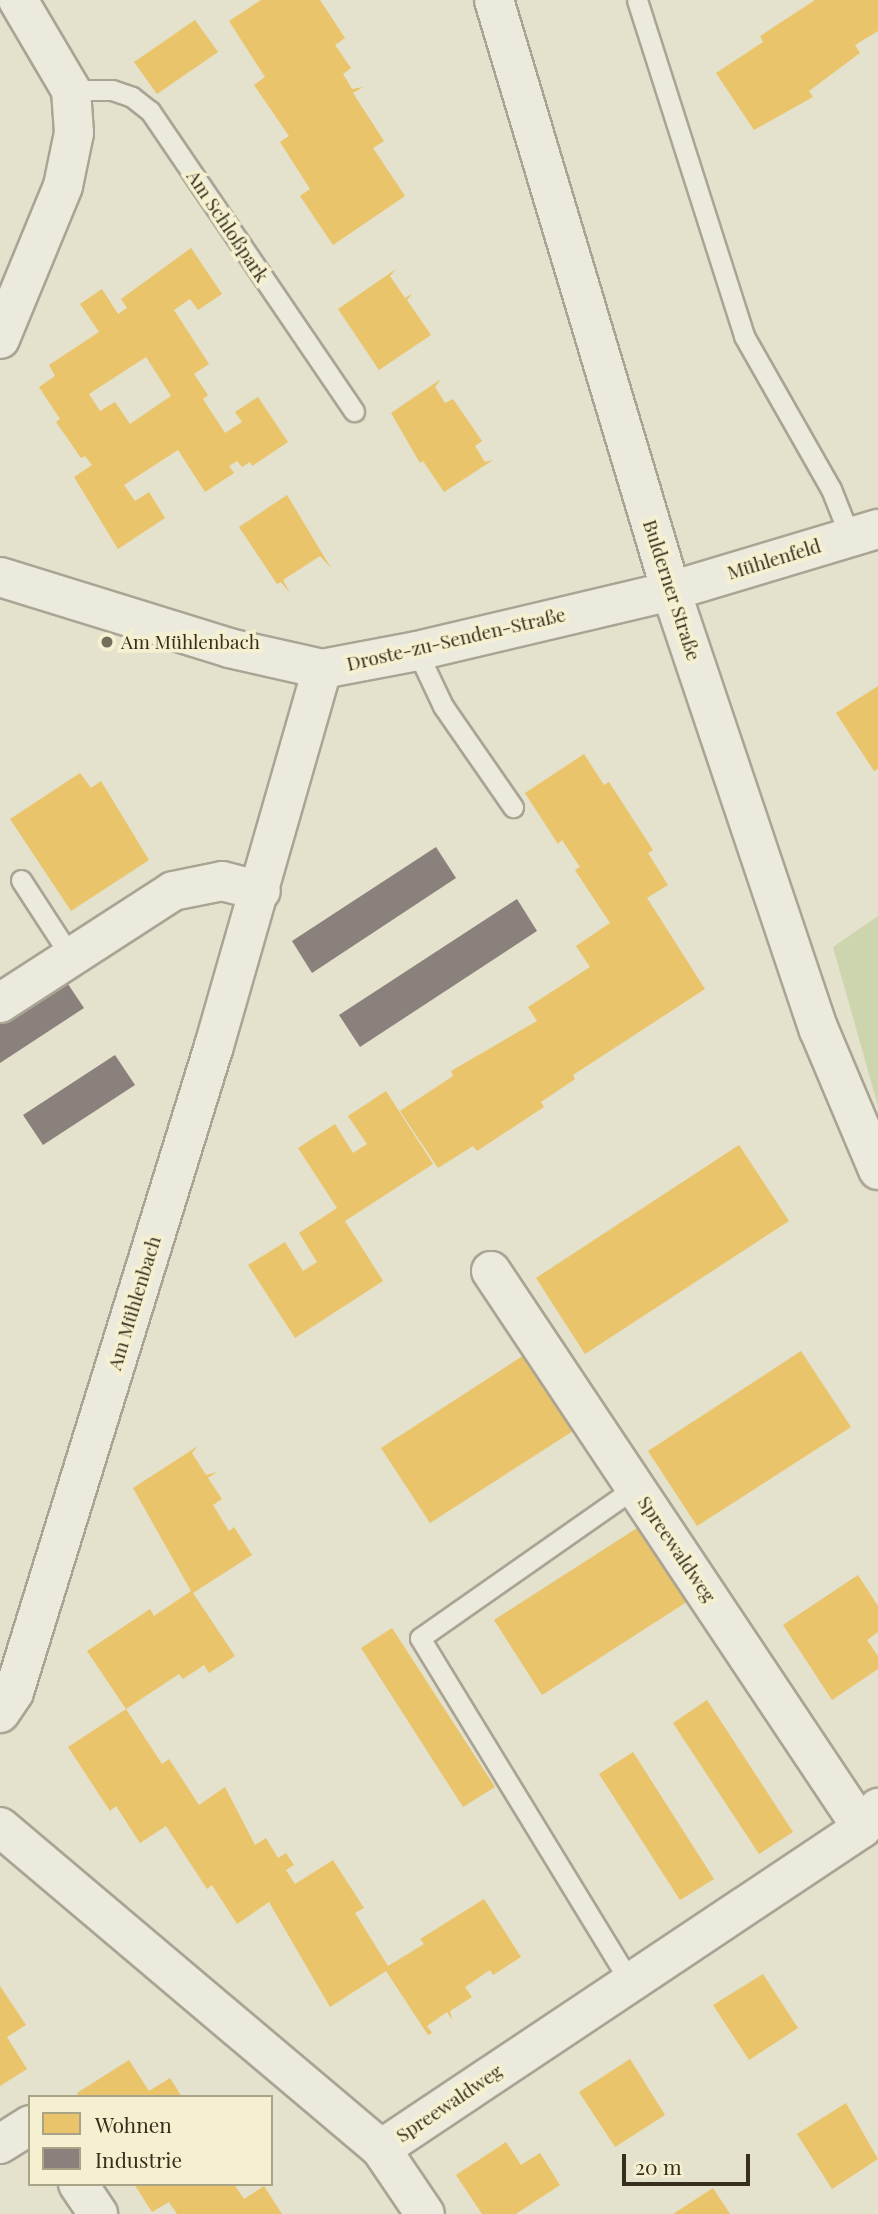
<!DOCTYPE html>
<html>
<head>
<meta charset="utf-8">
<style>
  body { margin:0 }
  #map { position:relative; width:878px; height:2214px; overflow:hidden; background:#e4e1cc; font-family:"Playfair Display",serif }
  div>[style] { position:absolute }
  .green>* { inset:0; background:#cdd5ae }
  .homes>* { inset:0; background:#e9c46a }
  .industry>* { inset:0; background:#8a817c }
  .roads { filter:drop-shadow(2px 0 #a9a494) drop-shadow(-2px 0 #a9a494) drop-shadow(0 2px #a9a494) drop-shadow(0 -2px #a9a494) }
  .lane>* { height:19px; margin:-9.5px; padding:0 9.5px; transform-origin:9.5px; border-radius:9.5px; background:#eceadd }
  .street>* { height:38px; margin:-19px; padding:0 19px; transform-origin:19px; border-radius:19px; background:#eceadd }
  .secondary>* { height:38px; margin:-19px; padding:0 19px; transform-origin:19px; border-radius:19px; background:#eceadd }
  .dots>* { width:19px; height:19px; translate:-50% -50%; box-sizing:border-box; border:4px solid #f5f1d0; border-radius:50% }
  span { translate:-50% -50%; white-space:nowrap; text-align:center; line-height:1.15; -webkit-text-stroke:7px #f5f1d0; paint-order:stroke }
  .street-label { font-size:19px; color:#372e1d }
  .poi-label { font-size:19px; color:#372e1d }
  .left { translate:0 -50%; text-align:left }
  .legend { position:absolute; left:28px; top:2095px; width:245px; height:91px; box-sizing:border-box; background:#f5f1d0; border:2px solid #a9a388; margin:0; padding:9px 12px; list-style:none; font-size:21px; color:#372e1d }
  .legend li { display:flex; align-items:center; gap:14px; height:35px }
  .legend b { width:35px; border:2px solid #a9a388 }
  .scale { position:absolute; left:622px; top:2154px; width:128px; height:32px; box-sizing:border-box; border:4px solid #372e1d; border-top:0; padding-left:9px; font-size:21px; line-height:24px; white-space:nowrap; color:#372e1d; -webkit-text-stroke:5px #f5f1d0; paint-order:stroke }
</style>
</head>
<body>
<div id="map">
  <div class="green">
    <div style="clip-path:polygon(878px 916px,878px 1106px,833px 947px)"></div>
  </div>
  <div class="homes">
    <div style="clip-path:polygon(261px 0,320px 0,345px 38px,335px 45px,351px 68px,343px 74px,352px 89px,363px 87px,353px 93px,384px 141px,373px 148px,405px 196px,333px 245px,300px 196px,310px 189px,280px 142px,289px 136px,254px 85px,265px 77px,229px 21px)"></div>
    <div style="clip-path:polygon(815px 0,878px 0,878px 31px,855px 45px,860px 53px,809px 91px,813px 97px,754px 130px,716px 73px,763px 42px,760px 36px)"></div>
    <div style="clip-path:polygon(195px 20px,218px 52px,157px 94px,134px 62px)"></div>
    <div style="clip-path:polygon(evenodd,191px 248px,222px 294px,198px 310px,190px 299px,174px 310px,209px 364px,194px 374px,208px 395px,203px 399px,225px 433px,242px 422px,235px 412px,258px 397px,288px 442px,252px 466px,250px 462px,242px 467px,237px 461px,229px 466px,234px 473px,205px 492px,178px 450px,124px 485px,135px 501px,149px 492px,165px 518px,118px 549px,74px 477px,92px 465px,85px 456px,81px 458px,56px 422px,60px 419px,39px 387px,55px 376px,49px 365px,99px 332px,80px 304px,102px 289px,118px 314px,127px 308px,121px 299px,191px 248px,146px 357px,171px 396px,130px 424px,115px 402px,100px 411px,89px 394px,146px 357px)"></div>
    <div style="clip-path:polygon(396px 269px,390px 276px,405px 298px,412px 294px,407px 300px,431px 335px,379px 370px,338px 309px)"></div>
    <div style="clip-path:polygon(441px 379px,435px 387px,445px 403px,453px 399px,482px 441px,475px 446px,485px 462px,493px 460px,444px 492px,423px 461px,420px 463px,391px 413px)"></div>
    <div style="clip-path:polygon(287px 495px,331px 568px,320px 556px,283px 580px,290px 593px,281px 582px,277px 584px,239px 527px)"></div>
    <div style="clip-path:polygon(878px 686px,878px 769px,874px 771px,836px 713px)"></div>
    <div style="clip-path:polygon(584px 754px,604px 785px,609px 782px,653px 850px,648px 853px,668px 885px,647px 898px,705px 989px,573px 1075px,575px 1079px,541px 1102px,544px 1107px,477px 1151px,473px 1146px,438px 1168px,400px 1111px,453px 1076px,451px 1071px,537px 1021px,528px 1007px,590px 967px,576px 946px,610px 923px,575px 870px,580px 867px,562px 840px,558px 844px,525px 793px)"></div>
    <div style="clip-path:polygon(80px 773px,91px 788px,101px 781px,149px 860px,71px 911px,10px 819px)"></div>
    <div style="clip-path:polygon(386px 1091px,433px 1164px,345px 1221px,383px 1281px,295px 1338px,248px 1265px,285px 1242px,303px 1271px,317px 1262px,299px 1233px,337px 1208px,298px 1148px,335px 1124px,353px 1153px,367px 1144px,348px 1116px)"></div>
    <div style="clip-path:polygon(739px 1145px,789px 1221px,585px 1354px,536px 1278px)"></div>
    <div style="clip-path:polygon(535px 1348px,584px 1424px,430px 1523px,381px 1448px)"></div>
    <div style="clip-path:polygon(801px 1351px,851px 1427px,697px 1526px,648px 1451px)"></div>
    <div style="clip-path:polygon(198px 1446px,192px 1453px,206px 1475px,217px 1472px,208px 1478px,222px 1499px,213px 1505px,229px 1531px,234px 1527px,252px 1555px,193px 1593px,235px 1656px,209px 1673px,204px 1665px,183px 1679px,179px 1674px,126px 1709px,87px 1651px,150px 1609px,154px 1616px,191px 1591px,133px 1488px)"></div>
    <div style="clip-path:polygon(648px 1521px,696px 1596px,542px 1695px,494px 1620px)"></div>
    <div style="clip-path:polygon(858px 1575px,878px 1606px,878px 1632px,867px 1640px,878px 1656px,878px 1669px,832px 1700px,783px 1625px)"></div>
    <div style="clip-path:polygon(392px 1628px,495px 1787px,463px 1807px,361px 1648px)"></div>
    <div style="clip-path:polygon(707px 1700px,793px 1832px,759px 1854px,673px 1723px)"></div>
    <div style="clip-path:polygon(126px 1709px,162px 1764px,169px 1759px,199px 1805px,225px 1787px,255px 1845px,266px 1838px,278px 1858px,286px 1853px,294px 1865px,286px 1870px,295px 1884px,333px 1860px,364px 1908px,355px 1913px,388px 1966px,424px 1944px,420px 1939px,484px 1899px,521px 1957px,493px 1975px,490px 1970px,465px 1987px,472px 1997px,450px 2011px,452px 2020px,447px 2012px,427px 2026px,432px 2033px,428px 2035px,386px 1971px,330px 2007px,269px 1902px,237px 1924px,212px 1885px,207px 1889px,166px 1826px,140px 1843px,116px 1806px,110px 1811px,68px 1747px)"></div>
    <div style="clip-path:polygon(633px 1752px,714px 1879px,680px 1900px,599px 1774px)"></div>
    <div style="clip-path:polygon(763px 1974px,798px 2028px,749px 2060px,713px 2005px)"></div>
    <div style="clip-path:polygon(0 1986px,26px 2025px,7px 2037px,27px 2069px,0 2086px)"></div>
    <div style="clip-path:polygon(630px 2059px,665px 2115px,615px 2147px,579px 2092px)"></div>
    <div style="clip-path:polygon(129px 2060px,149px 2091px,170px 2078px,182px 2097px,79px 2097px,77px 2093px)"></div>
    <div style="clip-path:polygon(846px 2103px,878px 2159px,832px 2189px,797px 2134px)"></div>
    <div style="clip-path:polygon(506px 2142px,521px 2165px,540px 2153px,560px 2185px,516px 2214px,482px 2214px,456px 2175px)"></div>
    <div style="clip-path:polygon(134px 2184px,234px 2184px,244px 2199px,264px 2186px,282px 2214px,177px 2214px,169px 2202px,152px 2212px)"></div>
    <div style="clip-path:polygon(713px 2188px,730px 2214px,673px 2214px)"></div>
  </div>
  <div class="industry">
    <div style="clip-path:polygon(436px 847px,456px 878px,312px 973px,292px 941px)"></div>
    <div style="clip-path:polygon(517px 899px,537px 931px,360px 1047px,339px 1015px)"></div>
    <div style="clip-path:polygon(64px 978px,84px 1008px,0 1063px,0 1020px)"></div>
    <div style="clip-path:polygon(115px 1055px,135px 1085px,43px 1145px,23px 1115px)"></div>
  </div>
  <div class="roads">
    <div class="lane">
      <div style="left:637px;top:0;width:353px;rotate:72.3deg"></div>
      <div style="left:744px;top:336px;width:176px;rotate:60.4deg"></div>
      <div style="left:831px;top:489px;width:52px;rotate:68.4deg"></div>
      <div style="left:71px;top:90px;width:41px"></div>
      <div style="left:112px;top:90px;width:21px;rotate:19deg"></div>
      <div style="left:132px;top:97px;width:23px;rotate:38deg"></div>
      <div style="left:150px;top:111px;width:363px;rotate:55.8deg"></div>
      <div style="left:417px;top:651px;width:61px;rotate:64.7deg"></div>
      <div style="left:443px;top:706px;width:123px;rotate:55.3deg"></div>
      <div style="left:21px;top:880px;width:92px;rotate:57deg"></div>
      <div style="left:630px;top:1982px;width:403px;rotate:-121.4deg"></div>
      <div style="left:420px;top:1638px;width:264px;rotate:-35deg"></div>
    </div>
    <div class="street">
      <div style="left:0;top:339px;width:165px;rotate:-67.6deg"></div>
      <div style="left:63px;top:186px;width:54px;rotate:-78.3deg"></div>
      <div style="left:74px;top:133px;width:43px;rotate:-94deg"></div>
      <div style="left:71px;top:90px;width:104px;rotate:-120.5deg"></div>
      <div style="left:0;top:577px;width:240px;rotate:17.2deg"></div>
      <div style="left:229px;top:648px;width:95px;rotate:12.7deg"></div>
      <div style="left:322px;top:669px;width:97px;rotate:-10.7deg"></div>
      <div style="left:417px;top:651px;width:261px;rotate:-13.3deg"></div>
      <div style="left:671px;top:591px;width:216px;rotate:-16.7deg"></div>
      <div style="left:0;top:1003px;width:206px;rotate:-32.9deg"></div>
      <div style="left:173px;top:891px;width:50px;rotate:-11.5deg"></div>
      <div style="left:222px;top:881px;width:40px;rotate:14.4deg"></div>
      <div style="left:491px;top:1271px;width:669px;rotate:56.33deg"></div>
      <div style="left:0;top:1713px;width:25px;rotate:-56deg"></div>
      <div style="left:14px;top:1692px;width:676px;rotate:-72.8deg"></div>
      <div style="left:214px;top:1046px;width:392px;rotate:-74deg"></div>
      <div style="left:0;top:1827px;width:499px;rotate:40.2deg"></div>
      <div style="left:381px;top:2149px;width:578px;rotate:-33.72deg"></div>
      <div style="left:862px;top:1828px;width:26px;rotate:-51deg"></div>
      <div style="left:0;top:2144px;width:36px;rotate:-32deg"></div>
      <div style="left:381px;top:2149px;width:78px;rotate:55.9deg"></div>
      <div style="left:78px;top:2184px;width:36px;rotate:56deg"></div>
    </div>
    <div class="secondary">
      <div style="left:494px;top:0;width:617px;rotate:73.33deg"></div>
      <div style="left:671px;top:591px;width:463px;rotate:71.4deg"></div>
      <div style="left:819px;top:1030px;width:152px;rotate:67.1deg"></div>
    </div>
  </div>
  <div class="dots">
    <div style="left:107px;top:642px;background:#746d5a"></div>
  </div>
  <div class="street-label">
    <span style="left:228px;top:226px;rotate:56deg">Am Schloßpark</span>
    <span style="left:774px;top:559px;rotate:-17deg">Mühlenfeld</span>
    <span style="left:672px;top:590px;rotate:72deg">Bulderner Straße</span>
    <span style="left:456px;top:639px;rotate:-13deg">Droste-zu-Senden-Straße</span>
    <span style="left:134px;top:1303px;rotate:-73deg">Am Mühlenbach</span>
    <span style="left:677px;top:1549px;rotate:56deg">Spreewaldweg</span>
    <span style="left:449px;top:2103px;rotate:-34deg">Spreewaldweg</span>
  </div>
  <div class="poi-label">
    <span class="left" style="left:121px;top:642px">Am Mühlenbach</span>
  </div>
  <ul class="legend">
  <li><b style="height:19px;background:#e9c46a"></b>Wohnen</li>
  <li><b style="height:19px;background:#8a817c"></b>Industrie</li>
  </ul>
  <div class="scale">20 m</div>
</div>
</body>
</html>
